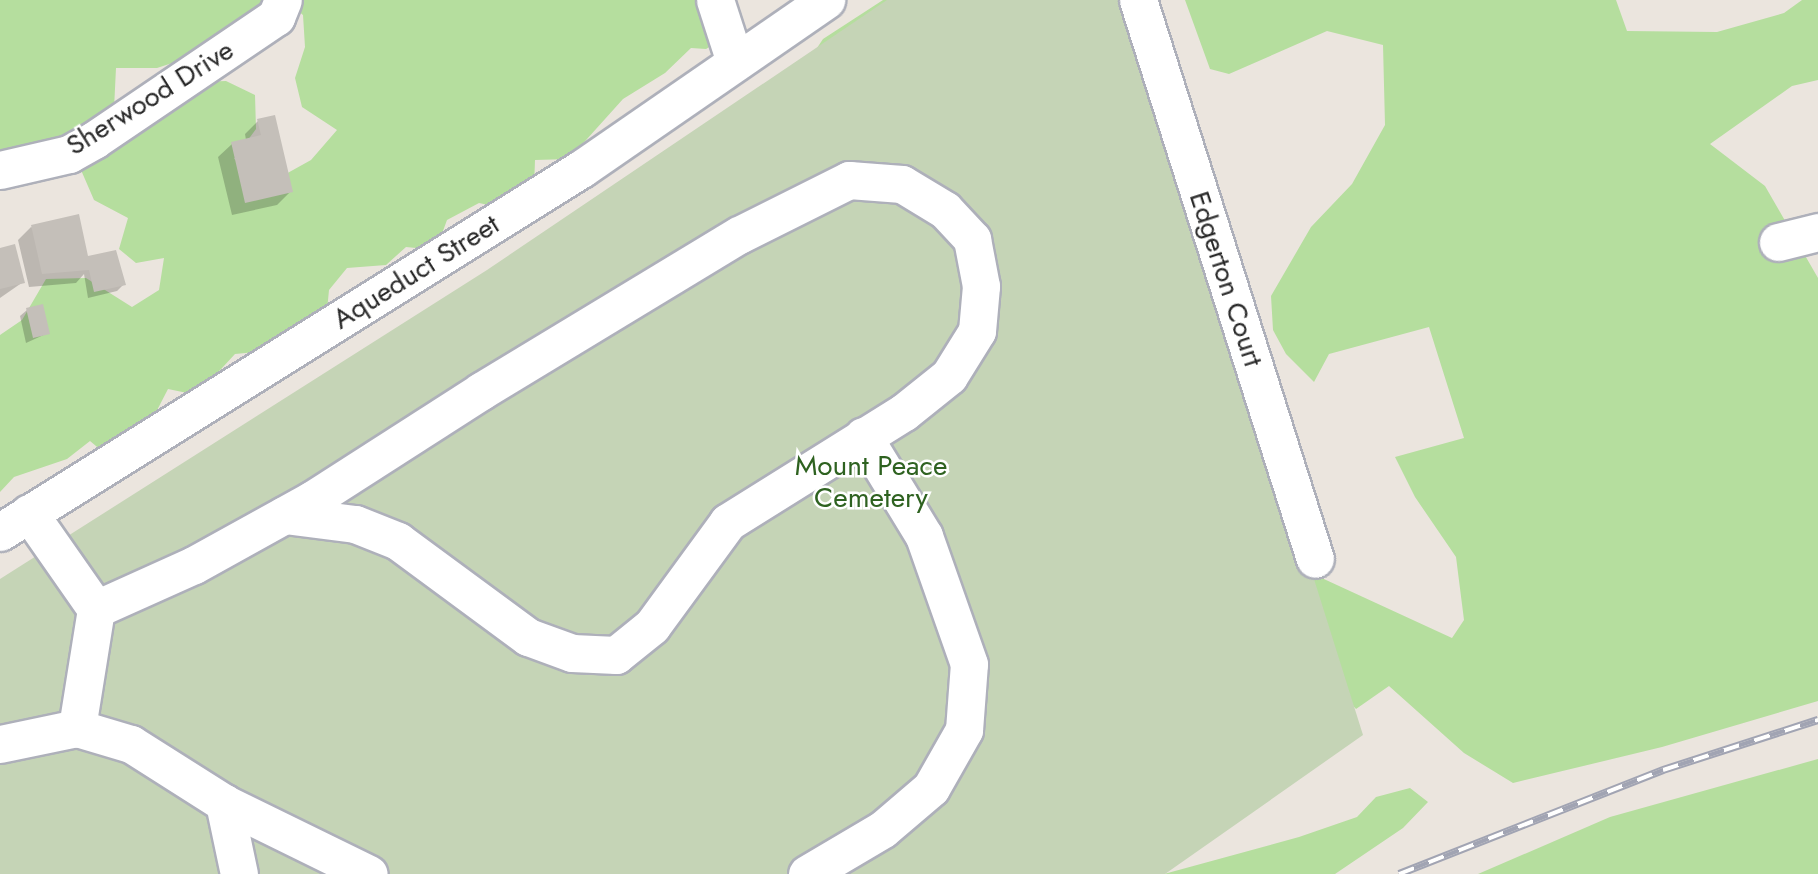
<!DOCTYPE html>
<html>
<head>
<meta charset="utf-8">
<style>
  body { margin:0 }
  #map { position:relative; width:1818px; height:874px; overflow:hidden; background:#ebe5de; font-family:Jost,sans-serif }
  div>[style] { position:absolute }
  .green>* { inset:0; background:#b5de9e }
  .cemetery>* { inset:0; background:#c5d4b6 }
  .shadow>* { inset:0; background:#0003 }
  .building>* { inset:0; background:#c4bfb9 }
  .roads { filter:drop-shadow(2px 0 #aeb0ba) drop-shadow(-2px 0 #aeb0ba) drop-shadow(0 2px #aeb0ba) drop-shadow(0 -2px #aeb0ba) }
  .minor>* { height:37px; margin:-18.5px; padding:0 18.5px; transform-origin:18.5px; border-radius:18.5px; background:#fff }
  .rail>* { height:8px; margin-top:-4px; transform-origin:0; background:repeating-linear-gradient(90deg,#fff 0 16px,#a1a4b3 0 32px); box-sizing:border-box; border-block:2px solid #a1a4b3 }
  span { translate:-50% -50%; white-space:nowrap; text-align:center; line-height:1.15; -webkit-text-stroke:5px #fff; paint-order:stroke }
  .street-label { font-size:28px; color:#2a2a2a }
  .park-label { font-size:28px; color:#2e6220 }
</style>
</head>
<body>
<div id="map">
  <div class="green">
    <div style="clip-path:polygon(0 0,275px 0,221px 47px,157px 68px,116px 68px,114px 109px,0 173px)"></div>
    <div style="clip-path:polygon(285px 0,730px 0,722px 39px,706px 49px,691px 48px,665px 73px,623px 99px,569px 159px,535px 160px,534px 189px,507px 209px,479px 203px,447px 220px,436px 250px,406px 247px,386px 265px,347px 268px,329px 290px,326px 321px,268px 351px,235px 354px,197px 395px,168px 389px,152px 420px,102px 451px,90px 441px,67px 459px,14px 477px,0 492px,0 335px,22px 320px,46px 279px,86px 278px,132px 307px,159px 290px,164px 258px,136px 263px,119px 249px,128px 218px,94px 200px,81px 170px,198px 82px,226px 81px,255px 95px,256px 129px,234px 159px,284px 175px,311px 160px,337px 130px,302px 107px,295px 78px,305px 47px,303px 15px)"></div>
    <div style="clip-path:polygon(883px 0,1117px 0,1313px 574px,1452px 638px,1464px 620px,1456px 557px,1415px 497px,1395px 457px,1464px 438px,1429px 327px,1329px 354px,1314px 382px,1286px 354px,1273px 330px,1271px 296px,1311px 227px,1352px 184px,1385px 125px,1383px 45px,1327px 31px,1229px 74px,1210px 69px,1185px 0,1616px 0,1627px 31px,1717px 32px,1784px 13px,1802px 0,1818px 0,1818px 80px,1792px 86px,1710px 144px,1765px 186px,1818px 278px,1818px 701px,1662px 747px,1513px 783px,1464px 753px,1389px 686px,1356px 709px,799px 75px,823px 39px)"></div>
    <div style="clip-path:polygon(1818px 759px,1818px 874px,1478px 874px,1610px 817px)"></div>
    <div style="clip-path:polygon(1410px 788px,1428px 802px,1403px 828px,1335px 874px,1164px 874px,1299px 837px,1357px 817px,1376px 797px)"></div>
  </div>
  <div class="cemetery">
    <div style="clip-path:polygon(887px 0,1132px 0,1363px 735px,1165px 874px,0 874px,0 579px,487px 270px)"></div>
  </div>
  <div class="shadow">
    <div style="clip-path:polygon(258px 121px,291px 191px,277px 205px,232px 215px,218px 157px,232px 144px,246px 140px,245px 134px)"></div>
    <div style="clip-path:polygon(31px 227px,87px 258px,124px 284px,117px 291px,88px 298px,84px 274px,76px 283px,29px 287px,18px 240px)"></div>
    <div style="clip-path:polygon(0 250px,23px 282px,0 298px)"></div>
    <div style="clip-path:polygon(27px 310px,48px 333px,26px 343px,20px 316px)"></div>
  </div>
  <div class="building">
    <div style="clip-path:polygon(275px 115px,293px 192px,245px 203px,231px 142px,261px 135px,257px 119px)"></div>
    <div style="clip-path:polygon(79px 214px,88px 256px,116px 250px,126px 285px,94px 292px,89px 270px,42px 274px,31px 225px)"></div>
    <div style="clip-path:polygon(15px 244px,25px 283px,0 289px,0 248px)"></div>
    <div style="clip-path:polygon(43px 304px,50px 334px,33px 338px,26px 308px)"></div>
  </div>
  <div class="roads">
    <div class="minor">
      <div style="left:715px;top:0;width:65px;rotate:72.1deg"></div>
      <div style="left:1138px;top:0;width:586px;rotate:72.43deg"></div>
      <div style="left:0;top:170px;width:71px;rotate:-13.1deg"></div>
      <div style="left:69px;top:154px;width:29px;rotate:-29deg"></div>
      <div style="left:94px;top:140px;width:220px;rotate:-34.1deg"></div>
      <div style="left:276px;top:17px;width:18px;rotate:-68deg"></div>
      <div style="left:1778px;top:242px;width:41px;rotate:-14deg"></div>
      <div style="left:29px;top:513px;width:117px;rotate:55.1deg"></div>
      <div style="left:96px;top:609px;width:121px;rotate:99.1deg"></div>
      <div style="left:0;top:532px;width:685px;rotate:-32deg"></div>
      <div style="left:581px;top:169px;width:298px;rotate:-34.6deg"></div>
      <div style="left:96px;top:609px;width:107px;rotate:-24.2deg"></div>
      <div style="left:194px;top:565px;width:136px;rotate:-29deg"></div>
      <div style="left:313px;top:499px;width:200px;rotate:-32.7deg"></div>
      <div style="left:481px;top:391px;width:301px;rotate:-31.2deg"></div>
      <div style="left:739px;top:235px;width:123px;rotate:-26.6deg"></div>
      <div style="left:849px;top:180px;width:53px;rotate:4.3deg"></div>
      <div style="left:902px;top:184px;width:50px;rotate:31.2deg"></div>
      <div style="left:945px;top:210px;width:40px;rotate:47deg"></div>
      <div style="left:972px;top:239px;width:48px;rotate:79.2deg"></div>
      <div style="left:981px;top:286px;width:45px;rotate:95.1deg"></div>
      <div style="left:977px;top:331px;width:53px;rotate:121.9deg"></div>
      <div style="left:949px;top:376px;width:58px;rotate:141.3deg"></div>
      <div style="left:904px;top:412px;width:208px;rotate:148deg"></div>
      <div style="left:728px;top:522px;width:129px;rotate:126.2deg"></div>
      <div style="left:652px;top:626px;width:46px;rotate:141.1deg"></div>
      <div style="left:616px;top:655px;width:44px;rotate:-177.4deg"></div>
      <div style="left:572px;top:653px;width:47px;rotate:-160deg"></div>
      <div style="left:528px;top:637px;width:162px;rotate:-143.6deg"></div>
      <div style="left:398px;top:541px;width:46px;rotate:-158.4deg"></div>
      <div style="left:355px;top:524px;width:71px;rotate:-172.7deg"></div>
      <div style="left:0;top:744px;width:79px;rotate:-11.7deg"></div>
      <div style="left:77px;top:728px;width:56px;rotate:16.5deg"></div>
      <div style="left:131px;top:744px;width:110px;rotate:32.4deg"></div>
      <div style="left:239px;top:874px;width:73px;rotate:-101.9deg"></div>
      <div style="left:224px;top:803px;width:161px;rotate:26.1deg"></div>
      <div style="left:807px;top:874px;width:88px;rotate:-30.6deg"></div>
      <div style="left:883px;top:829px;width:63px;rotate:-40.5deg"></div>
      <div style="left:931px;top:788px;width:67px;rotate:-60.4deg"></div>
      <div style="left:964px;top:730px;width:66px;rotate:-85.7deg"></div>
      <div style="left:969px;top:664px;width:136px;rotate:-109.4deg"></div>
      <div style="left:924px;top:536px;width:117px;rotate:-121.4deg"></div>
    </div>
  </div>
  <div class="rail">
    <div style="left:1399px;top:874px;width:284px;rotate:-21.5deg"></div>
    <div style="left:1663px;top:770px;width:163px;rotate:-17.9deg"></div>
  </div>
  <div class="street-label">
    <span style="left:150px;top:98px;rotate:-32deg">Sherwood Drive</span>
    <span style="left:416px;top:272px;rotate:-32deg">Aqueduct Street</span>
    <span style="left:1226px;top:279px;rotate:72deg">Edgerton Court</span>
  </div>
  <div class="park-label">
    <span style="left:871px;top:482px">Mount Peace<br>Cemetery</span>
  </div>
</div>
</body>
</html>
